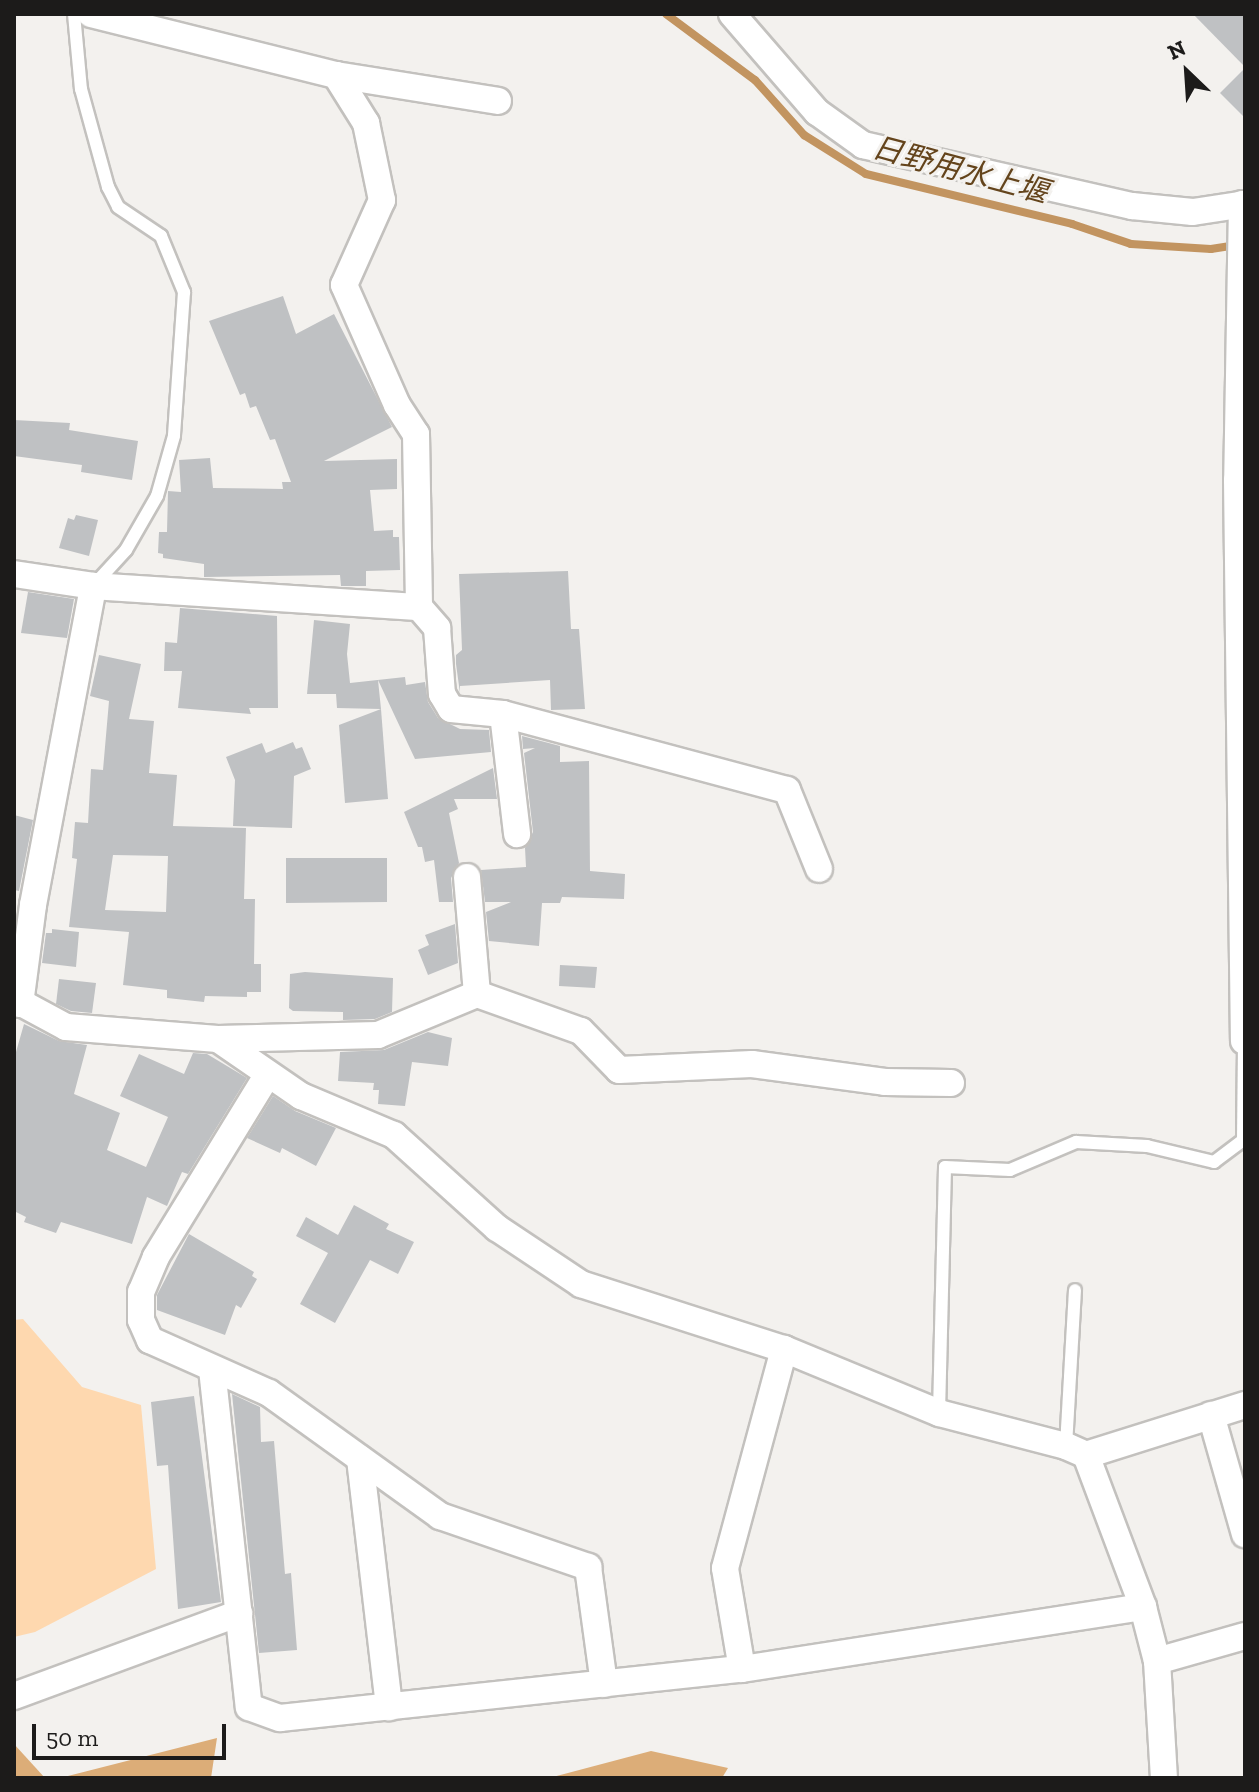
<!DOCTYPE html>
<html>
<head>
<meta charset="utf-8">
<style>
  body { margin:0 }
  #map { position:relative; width:1259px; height:1792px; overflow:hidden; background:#f3f1ee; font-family:"Zilla Slab","Noto Sans JP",serif }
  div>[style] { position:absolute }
  .green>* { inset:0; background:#fed8af }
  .forest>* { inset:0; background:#dcad78 }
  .stream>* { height:8px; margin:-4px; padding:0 4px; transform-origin:4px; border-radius:4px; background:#c29460 }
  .building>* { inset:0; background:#bfc1c3 }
  .roads { filter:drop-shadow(2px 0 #c3c1be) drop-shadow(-2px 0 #c3c1be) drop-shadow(0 2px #c3c1be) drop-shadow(0 -2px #c3c1be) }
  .service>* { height:12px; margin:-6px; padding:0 6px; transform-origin:6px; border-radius:6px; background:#fff }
  .minor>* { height:26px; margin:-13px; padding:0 13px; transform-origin:13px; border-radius:13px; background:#fff }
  span { translate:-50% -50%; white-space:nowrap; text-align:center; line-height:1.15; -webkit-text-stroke:6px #f3f1ee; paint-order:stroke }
  .water-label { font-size:30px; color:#64441c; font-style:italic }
  .frame { position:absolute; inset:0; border:16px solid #1c1b1a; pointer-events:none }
  .north { position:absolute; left:1147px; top:32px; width:80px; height:80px; -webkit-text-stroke:6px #f3f1ee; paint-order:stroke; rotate:335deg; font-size:22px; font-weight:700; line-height:32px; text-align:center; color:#1c1b1a }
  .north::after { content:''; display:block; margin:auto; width:28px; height:36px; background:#1c1b1a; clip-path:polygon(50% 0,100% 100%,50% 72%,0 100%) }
  .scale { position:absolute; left:32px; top:1724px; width:194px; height:36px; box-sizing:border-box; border:4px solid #1c1b1a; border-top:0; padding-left:10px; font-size:24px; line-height:28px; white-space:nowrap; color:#1c1b1a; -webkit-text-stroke:6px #f3f1ee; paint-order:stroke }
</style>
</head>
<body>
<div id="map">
  <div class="green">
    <div style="clip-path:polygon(23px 1319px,82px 1387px,141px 1405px,156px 1569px,35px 1632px,14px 1637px,14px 1320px)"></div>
  </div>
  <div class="forest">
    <div style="clip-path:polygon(217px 1738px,211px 1778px,59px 1778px,60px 1778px)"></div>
    <div style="clip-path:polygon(14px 1744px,45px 1778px,14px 1778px)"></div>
    <div style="clip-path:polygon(651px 1751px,728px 1768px,722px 1778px,549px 1778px)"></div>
  </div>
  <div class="stream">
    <div style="left:666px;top:14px;width:111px;rotate:36.6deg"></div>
    <div style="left:755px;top:80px;width:74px;rotate:48.3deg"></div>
    <div style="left:804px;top:135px;width:73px;rotate:32.2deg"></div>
    <div style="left:866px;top:174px;width:212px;rotate:13.6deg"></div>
    <div style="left:1072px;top:224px;width:62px;rotate:18.7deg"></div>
    <div style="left:1131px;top:244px;width:80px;rotate:3.6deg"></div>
    <div style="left:1211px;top:249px;width:26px;rotate:-9deg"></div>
  </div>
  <div class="building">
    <div style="clip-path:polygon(1193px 14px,1245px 14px,1245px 67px)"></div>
    <div style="clip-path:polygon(1245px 68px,1245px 118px,1220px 93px)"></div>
    <div style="clip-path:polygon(283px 296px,296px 334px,334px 314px,392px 427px,324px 461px,397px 459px,397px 489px,370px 490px,374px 531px,393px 530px,393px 537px,399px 537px,400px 570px,366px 571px,366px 586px,341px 586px,340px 575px,204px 577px,204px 564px,163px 558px,163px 554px,158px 553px,159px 532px,167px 532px,168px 491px,181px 492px,179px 460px,210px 458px,213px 488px,283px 489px,282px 482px,291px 482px,275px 439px,270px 440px,256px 406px,250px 408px,245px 393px,240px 395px,209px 321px)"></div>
    <div style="clip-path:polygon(14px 420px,70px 423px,69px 430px,138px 441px,132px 480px,81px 472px,82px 465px,14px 456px)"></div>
    <div style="clip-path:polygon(76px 515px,98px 520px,89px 556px,59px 548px,68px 518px,74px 520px)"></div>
    <div style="clip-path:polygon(568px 571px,571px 629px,579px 629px,585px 709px,551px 710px,550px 680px,460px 686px,460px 693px,456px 664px,456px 655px,462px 650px,459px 574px)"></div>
    <div style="clip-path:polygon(28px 592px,74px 599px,67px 638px,21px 633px)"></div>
    <div style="clip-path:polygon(180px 608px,277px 616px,278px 708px,249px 708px,251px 714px,178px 708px,182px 671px,164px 671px,165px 642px,177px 643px)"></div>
    <div style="clip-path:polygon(314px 620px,350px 624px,347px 654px,350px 683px,405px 677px,406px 685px,425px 682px,428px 702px,438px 718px,460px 729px,489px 730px,491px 752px,415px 759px,378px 680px,381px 709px,337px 708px,336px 694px,307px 694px)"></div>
    <div style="clip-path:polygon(evenodd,99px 655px,141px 664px,129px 719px,154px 721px,149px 773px,177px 775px,173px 826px,246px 828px,244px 899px,255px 899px,254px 964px,261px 964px,261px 992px,247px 992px,247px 997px,205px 996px,204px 1002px,167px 998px,167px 990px,123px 985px,129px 932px,69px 927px,77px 859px,72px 858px,75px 822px,88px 823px,91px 769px,103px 770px,109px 701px,90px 696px,99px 655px,113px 855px,168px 856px,166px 912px,105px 910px,113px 855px)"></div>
    <div style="clip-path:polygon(381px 709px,388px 799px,345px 803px,339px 725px)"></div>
    <div style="clip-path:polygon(522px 736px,560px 746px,560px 762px,589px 761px,590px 871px,625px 874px,624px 899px,562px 897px,560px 903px,542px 903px,539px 946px,489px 941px,486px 912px,511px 902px,485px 902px,481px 870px,526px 867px,525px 848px,533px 832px,524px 753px,535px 748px,523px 749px)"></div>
    <div style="clip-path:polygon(293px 742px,296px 749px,302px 747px,311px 769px,294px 776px,292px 828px,233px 826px,235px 780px,226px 757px,262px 743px,266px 753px)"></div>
    <div style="clip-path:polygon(493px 768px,497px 799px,454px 799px,458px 809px,449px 813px,459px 863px,451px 878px,453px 902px,439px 902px,434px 860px,425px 862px,422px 847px,418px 847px,404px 812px)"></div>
    <div style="clip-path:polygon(14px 815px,33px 820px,19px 891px,14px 890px)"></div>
    <div style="clip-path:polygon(286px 858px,387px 858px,387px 902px,286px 903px)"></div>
    <div style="clip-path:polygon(455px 924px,458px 963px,428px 975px,418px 950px,429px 945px,425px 935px)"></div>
    <div style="clip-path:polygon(52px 929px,79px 932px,76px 967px,42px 963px,46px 933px,52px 933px)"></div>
    <div style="clip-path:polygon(560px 965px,597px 967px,595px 988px,559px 986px)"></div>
    <div style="clip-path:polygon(305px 972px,393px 978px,392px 1012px,375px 1019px,343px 1020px,343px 1012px,293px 1011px,289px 1008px,290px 974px)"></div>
    <div style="clip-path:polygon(59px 979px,96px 983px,92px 1013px,71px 1011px,56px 1004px)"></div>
    <div style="clip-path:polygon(24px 1024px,59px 1041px,87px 1045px,74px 1094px,120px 1113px,107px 1150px,146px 1167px,168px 1117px,120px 1096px,139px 1054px,184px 1074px,193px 1053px,207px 1054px,247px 1078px,188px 1174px,182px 1172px,167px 1206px,147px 1197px,132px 1244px,61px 1222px,56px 1233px,24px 1222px,26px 1217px,14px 1211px,14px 1059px)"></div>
    <div style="clip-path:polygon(428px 1032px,452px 1038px,448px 1066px,412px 1062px,405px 1106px,378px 1104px,379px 1090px,373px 1090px,374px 1083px,338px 1081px,340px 1052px,384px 1050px)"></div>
    <div style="clip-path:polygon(273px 1096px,295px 1111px,336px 1128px,316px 1166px,282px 1148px,280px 1153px,247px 1138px)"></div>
    <div style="clip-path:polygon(354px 1205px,389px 1224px,386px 1229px,414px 1242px,398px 1274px,370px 1260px,335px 1323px,300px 1304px,328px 1253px,296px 1236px,306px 1217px,338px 1235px)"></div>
    <div style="clip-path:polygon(189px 1234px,254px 1272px,252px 1276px,257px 1279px,241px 1308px,236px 1305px,225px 1335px,157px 1310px,157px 1295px)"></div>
    <div style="clip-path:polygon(232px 1394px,260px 1407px,261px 1442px,274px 1441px,285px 1574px,291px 1573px,297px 1650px,259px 1653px)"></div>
    <div style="clip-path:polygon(194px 1396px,221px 1602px,178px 1609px,168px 1465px,157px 1466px,151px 1402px)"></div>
  </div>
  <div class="roads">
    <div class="service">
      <div style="left:74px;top:14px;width:75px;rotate:84.7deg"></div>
      <div style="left:81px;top:89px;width:102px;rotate:74.6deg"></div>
      <div style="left:108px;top:187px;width:22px;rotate:63deg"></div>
      <div style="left:118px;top:207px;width:52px;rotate:34deg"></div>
      <div style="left:161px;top:236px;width:61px;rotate:67.7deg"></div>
      <div style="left:184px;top:292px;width:144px;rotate:94deg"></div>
      <div style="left:174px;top:436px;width:62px;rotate:105.8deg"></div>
      <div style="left:157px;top:496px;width:62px;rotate:119.9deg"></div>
      <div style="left:126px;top:550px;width:49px;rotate:132.5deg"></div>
      <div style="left:939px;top:1413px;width:246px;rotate:-88.6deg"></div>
      <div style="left:945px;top:1167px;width:65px;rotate:2.6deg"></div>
      <div style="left:1010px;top:1170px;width:72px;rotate:-23deg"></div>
      <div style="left:1076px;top:1142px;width:71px;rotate:3.2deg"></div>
      <div style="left:1147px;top:1146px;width:69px;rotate:13.4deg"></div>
      <div style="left:1214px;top:1162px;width:36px;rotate:-37deg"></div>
      <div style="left:1243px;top:1140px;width:99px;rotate:-89.4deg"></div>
      <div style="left:1066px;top:1446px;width:156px;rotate:-86.7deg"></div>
    </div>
    <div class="minor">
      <div style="left:91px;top:14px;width:252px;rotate:14deg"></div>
      <div style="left:336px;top:75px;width:164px;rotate:9.1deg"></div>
      <div style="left:732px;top:14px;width:130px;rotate:49.1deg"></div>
      <div style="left:817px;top:112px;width:57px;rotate:35.7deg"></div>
      <div style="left:863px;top:145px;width:276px;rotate:12.8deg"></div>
      <div style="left:1132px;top:206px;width:61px;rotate:5.6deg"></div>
      <div style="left:1193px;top:212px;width:53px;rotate:-8.7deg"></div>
      <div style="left:336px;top:75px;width:57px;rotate:58deg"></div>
      <div style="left:366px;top:123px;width:79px;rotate:78.3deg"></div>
      <div style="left:382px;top:200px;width:93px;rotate:114.1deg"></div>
      <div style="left:344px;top:285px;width:131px;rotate:66.2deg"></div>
      <div style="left:397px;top:405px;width:35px;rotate:57deg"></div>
      <div style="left:416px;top:434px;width:173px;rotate:89deg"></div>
      <div style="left:419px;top:607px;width:28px;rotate:49deg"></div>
      <div style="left:437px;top:628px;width:66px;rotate:85.7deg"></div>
      <div style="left:442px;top:694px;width:17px;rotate:59deg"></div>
      <div style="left:451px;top:709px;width:52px;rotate:5.5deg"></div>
      <div style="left:503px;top:714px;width:294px;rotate:15deg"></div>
      <div style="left:787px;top:790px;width:85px;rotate:67.9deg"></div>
      <div style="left:1242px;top:204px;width:276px;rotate:91deg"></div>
      <div style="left:1237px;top:480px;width:561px;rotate:89.29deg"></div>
      <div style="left:14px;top:574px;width:80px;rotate:8.6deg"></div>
      <div style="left:93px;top:586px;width:327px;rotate:3.7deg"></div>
      <div style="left:503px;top:714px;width:121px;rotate:83.3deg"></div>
      <div style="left:467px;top:877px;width:117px;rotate:85.1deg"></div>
      <div style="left:14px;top:999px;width:59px;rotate:28.3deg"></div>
      <div style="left:66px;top:1027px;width:152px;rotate:4.5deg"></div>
      <div style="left:218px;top:1039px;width:101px;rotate:34.5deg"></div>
      <div style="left:301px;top:1096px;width:101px;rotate:22.8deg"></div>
      <div style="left:394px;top:1135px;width:139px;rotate:42.1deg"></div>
      <div style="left:497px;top:1228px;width:101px;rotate:33.7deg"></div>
      <div style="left:581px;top:1284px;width:213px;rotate:17.8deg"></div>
      <div style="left:784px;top:1349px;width:168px;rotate:22.4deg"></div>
      <div style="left:939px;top:1413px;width:131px;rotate:14.6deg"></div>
      <div style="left:1066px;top:1446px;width:22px;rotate:24deg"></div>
      <div style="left:1086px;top:1455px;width:167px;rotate:-17.5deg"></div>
      <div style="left:20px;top:1004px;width:100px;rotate:-82.5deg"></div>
      <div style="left:33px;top:905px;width:325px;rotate:-79.3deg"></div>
      <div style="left:218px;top:1039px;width:160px;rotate:-1.4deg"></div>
      <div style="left:378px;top:1035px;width:107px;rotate:-22.5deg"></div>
      <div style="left:477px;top:994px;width:110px;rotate:19.6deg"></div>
      <div style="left:581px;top:1031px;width:54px;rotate:45.7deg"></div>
      <div style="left:619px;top:1070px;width:133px;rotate:-2.6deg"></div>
      <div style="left:752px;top:1064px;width:134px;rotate:7.7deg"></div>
      <div style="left:885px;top:1082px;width:66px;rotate:0.9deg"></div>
      <div style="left:268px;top:1074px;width:215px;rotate:121.5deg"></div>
      <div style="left:156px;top:1257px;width:38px;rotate:113deg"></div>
      <div style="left:141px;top:1292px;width:28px;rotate:90deg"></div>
      <div style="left:141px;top:1320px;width:22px;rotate:66deg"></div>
      <div style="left:150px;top:1340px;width:130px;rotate:24deg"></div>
      <div style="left:269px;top:1393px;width:211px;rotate:35.7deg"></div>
      <div style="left:440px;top:1516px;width:157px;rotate:19deg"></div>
      <div style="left:588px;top:1567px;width:118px;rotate:82.2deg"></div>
      <div style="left:212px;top:1369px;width:340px;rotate:83.8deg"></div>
      <div style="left:249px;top:1707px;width:33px;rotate:20deg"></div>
      <div style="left:280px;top:1718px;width:465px;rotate:-6.1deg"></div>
      <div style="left:742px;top:1669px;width:406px;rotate:-8.8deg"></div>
      <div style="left:1211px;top:1415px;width:124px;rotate:74.1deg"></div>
      <div style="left:1086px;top:1455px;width:162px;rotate:69.4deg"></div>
      <div style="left:1143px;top:1607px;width:56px;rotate:75.5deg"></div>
      <div style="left:1157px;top:1661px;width:117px;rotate:86.6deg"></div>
      <div style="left:360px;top:1459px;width:250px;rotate:83.3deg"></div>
      <div style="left:1157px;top:1661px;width:91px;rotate:-15.9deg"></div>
      <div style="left:742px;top:1669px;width:102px;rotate:-99.6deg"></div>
      <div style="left:725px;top:1568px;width:227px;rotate:-74.9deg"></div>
      <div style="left:14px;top:1696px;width:240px;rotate:-20.2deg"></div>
    </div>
  </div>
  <div class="water-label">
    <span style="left:960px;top:170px;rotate:15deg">日野用水上堰</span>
  </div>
  <div class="frame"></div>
  <div class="north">N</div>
  <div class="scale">50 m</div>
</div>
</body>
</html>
